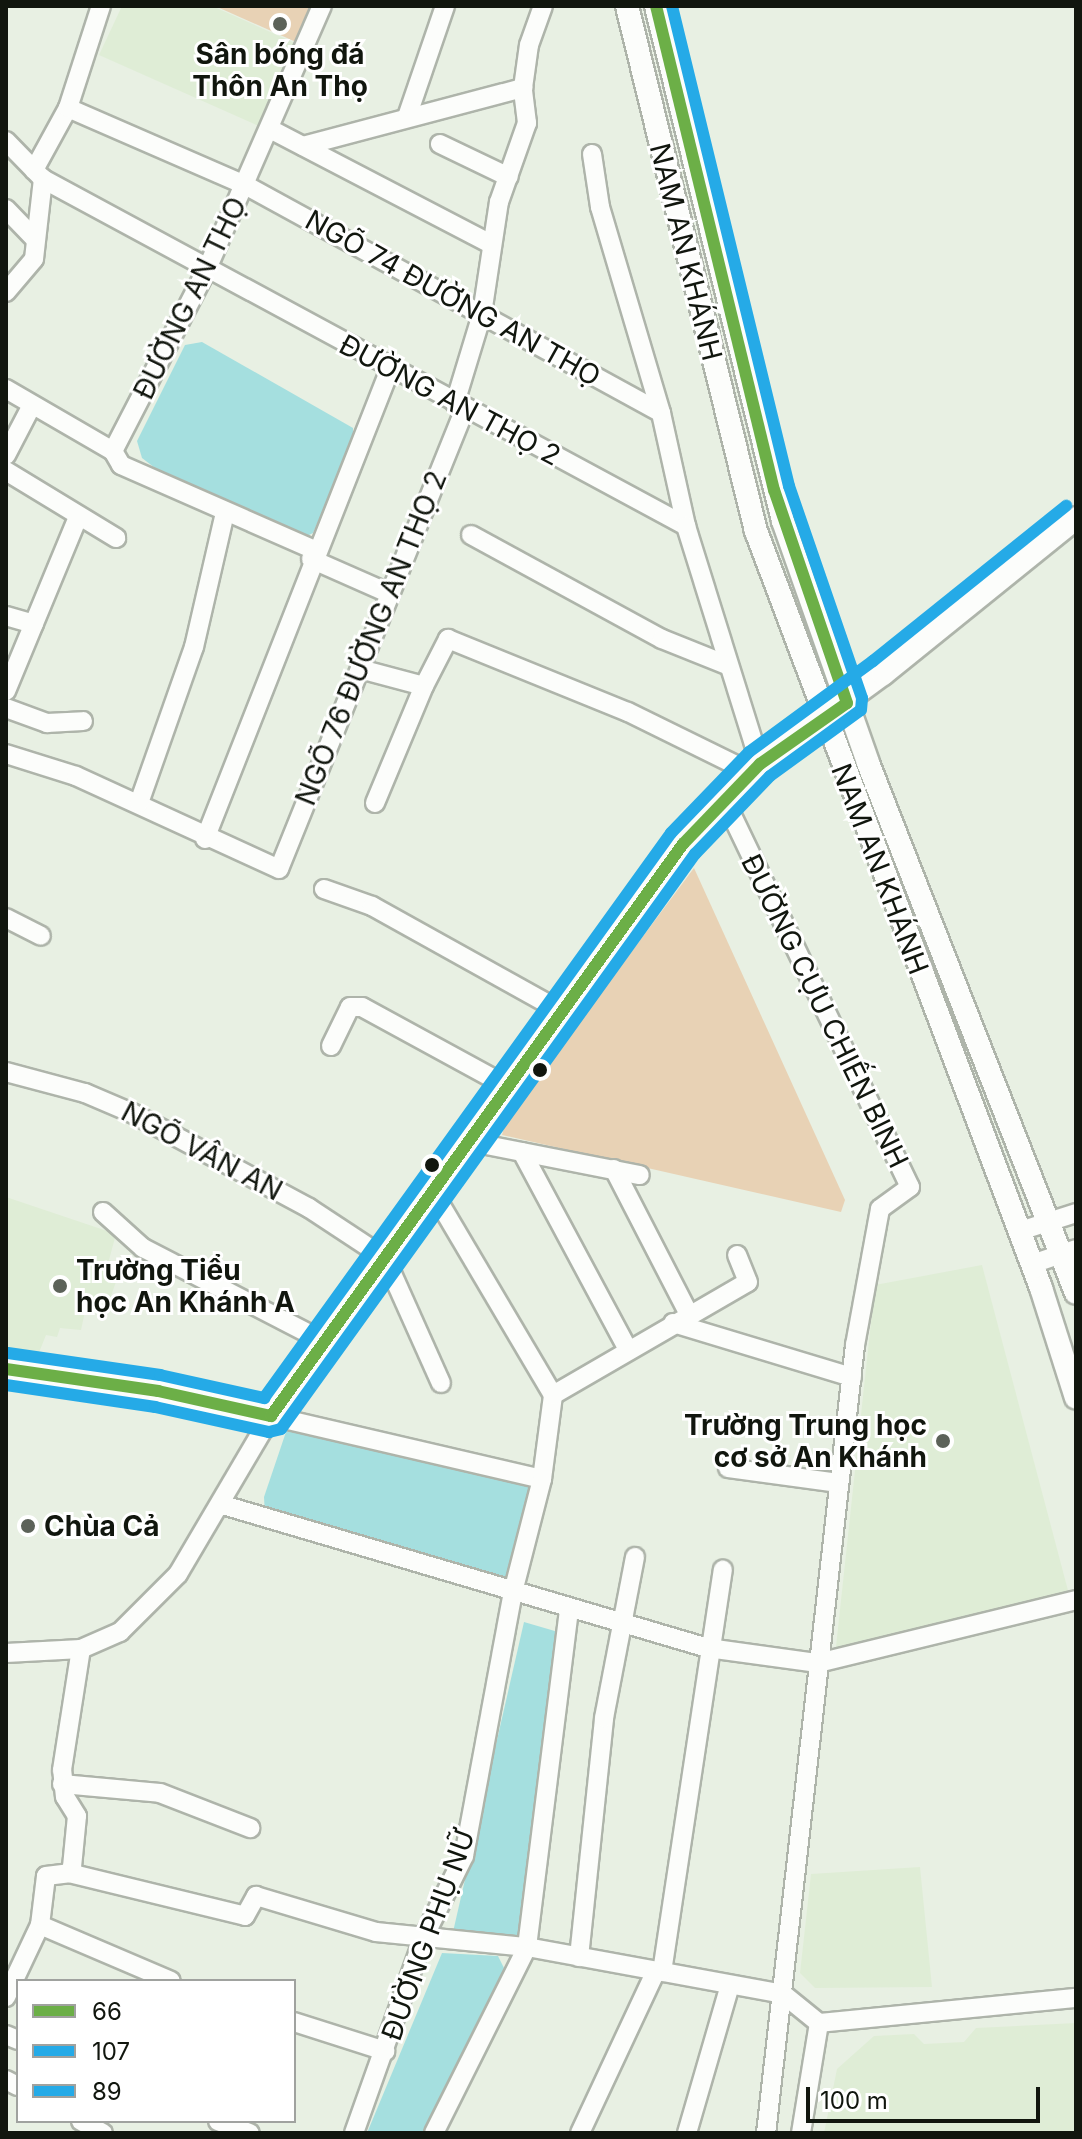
<!DOCTYPE html>
<html>
<head>
<meta charset="utf-8">
<style>
  body { margin:0 }
  #map { position:relative; width:1082px; height:2139px; overflow:hidden; background:#e8f0e3; font-family:Inter,sans-serif }
  div>[style] { position:absolute }
  .built>* { inset:0; background:#dfedd6 }
  .green>* { inset:0; background:#e8d2b5 }
  .water>* { inset:0; background:#a5dfdf }
  .roads { filter:drop-shadow(2px 0 #aeb4aa) drop-shadow(-2px 0 #aeb4aa) drop-shadow(0 2px #aeb4aa) drop-shadow(0 -2px #aeb4aa) }
  .minor>* { height:18px; margin:-9px; padding:0 9px; transform-origin:9px; border-radius:9px; background:#fcfdfb }
  .tertiary>* { height:22px; margin:-11px; padding:0 11px; transform-origin:11px; border-radius:11px; background:#fcfdfb }
  .bus-1>* { height:12px; margin:-6px; padding:0 6px; transform-origin:6px; border-radius:6px; background:#6caf47 }
  .bus-2>* { height:12px; margin:-6px; padding:0 6px; transform-origin:6px; border-radius:6px; background:#25aae7 }
  .bus-3>* { height:12px; margin:-6px; padding:0 6px; transform-origin:6px; border-radius:6px; background:#25aae7 }
  .dots>* { width:22px; height:22px; translate:-50% -50%; box-sizing:border-box; border:4px solid #fff; border-radius:50% }
  span { translate:-50% -50%; white-space:nowrap; text-align:center; line-height:1.15; -webkit-text-stroke:6px #fff; paint-order:stroke }
  .poi-label { font-size:28px; color:#11160e; font-weight:700 }
  .left { translate:0 -50%; text-align:left }
  .right { translate:-100% -50%; text-align:right }
  .street-label { font-size:28px; color:#11160e }
  .frame { position:absolute; inset:0; border:8px solid #11160e; pointer-events:none }
  .legend { position:absolute; left:16px; top:1979px; width:280px; height:144px; box-sizing:border-box; background:#fff; border:2px solid #a0a29f; margin:0; padding:10px 14px; list-style:none; font-size:24px; color:#11160e }
  .legend li { display:flex; align-items:center; gap:16px; height:40px }
  .legend b { width:40px; border:2px solid #a0a29f }
  .scale { position:absolute; left:806px; top:2087px; width:234px; height:36px; box-sizing:border-box; border:4px solid #11160e; border-top:0; padding-left:10px; font-size:24px; line-height:28px; white-space:nowrap; color:#11160e; -webkit-text-stroke:6px #fff; paint-order:stroke }
</style>
</head>
<body>
<div id="map">
  <div class="built">
    <div style="clip-path:polygon(122px 6px,212px 6px,295px 43px,261px 127px,99px 55px)"></div>
    <div style="clip-path:polygon(6px 1197px,116px 1234px,109px 1260px,122px 1265px,106px 1310px,86px 1307px,81px 1330px,60px 1328px,57px 1337px,46px 1335px,38px 1355px,6px 1347px)"></div>
    <div style="clip-path:polygon(982px 1265px,1070px 1598px,835px 1656px,875px 1285px)"></div>
    <div style="clip-path:polygon(920px 1867px,932px 1987px,815px 1988px,800px 1973px,811px 1874px)"></div>
    <div style="clip-path:polygon(1076px 2023px,1076px 2133px,824px 2133px,837px 2069px,874px 2036px,914px 2034px,924px 2044px,964px 2042px,976px 2028px)"></div>
  </div>
  <div class="green">
    <div style="clip-path:polygon(215px 6px,311px 6px,296px 42px)"></div>
    <div style="clip-path:polygon(694px 868px,845px 1200px,841px 1212px,502px 1135px,506px 1120px)"></div>
  </div>
  <div class="water">
    <div style="clip-path:polygon(202px 342px,353px 428px,353px 441px,313px 533px,303px 538px,168px 478px,142px 458px,137px 441px,185px 345px)"></div>
    <div style="clip-path:polygon(288px 1426px,538px 1486px,517px 1582px,501px 1588px,265px 1516px,264px 1497px)"></div>
    <div style="clip-path:polygon(524px 1622px,565px 1634px,525px 1921px,518px 1937px,453px 1932px)"></div>
    <div style="clip-path:polygon(442px 1953px,498px 1956px,504px 1968px,434px 2133px,367px 2133px)"></div>
  </div>
  <div class="roads">
    <div class="minor">
      <div style="left:68px;top:108px;width:193px;rotate:23.5deg"></div>
      <div style="left:245px;top:185px;width:474px;rotate:28.7deg"></div>
      <div style="left:407px;top:117px;width:117px;rotate:-71.1deg"></div>
      <div style="left:270px;top:129px;width:249px;rotate:27.5deg"></div>
      <div style="left:6px;top:141px;width:53px;rotate:45.8deg"></div>
      <div style="left:43px;top:179px;width:731px;rotate:28.35deg"></div>
      <div style="left:440px;top:144px;width:76px;rotate:25.6deg"></div>
      <div style="left:303px;top:146px;width:228px;rotate:-14.8deg"></div>
      <div style="left:592px;top:154px;width:54px;rotate:81.4deg"></div>
      <div style="left:600px;top:207px;width:215px;rotate:73.5deg"></div>
      <div style="left:661px;top:413px;width:116px;rotate:77.5deg"></div>
      <div style="left:686px;top:526px;width:249px;rotate:72.7deg"></div>
      <div style="left:34px;top:170px;width:71px;rotate:-61.3deg"></div>
      <div style="left:68px;top:108px;width:107px;rotate:-72.1deg"></div>
      <div style="left:6px;top:209px;width:42px;rotate:46deg"></div>
      <div style="left:6px;top:292px;width:43px;rotate:-49.7deg"></div>
      <div style="left:34px;top:259px;width:81px;rotate:-83.6deg"></div>
      <div style="left:6px;top:389px;width:124px;rotate:30.1deg"></div>
      <div style="left:113px;top:451px;width:16px;rotate:60deg"></div>
      <div style="left:121px;top:465px;width:212px;rotate:23.7deg"></div>
      <div style="left:455px;top:403px;width:93px;rotate:-73.1deg"></div>
      <div style="left:482px;top:314px;width:113px;rotate:-81.4deg"></div>
      <div style="left:499px;top:202px;width:84px;rotate:-70.5deg"></div>
      <div style="left:527px;top:123px;width:35px;rotate:-97deg"></div>
      <div style="left:523px;top:88px;width:43px;rotate:-82.1deg"></div>
      <div style="left:529px;top:45px;width:41px;rotate:-70.3deg"></div>
      <div style="left:113px;top:451px;width:205px;rotate:-62.7deg"></div>
      <div style="left:207px;top:269px;width:287px;rotate:-66.4deg"></div>
      <div style="left:6px;top:455px;width:56px;rotate:-62.5deg"></div>
      <div style="left:6px;top:471px;width:129px;rotate:31.3deg"></div>
      <div style="left:471px;top:535px;width:217px;rotate:28.6deg"></div>
      <div style="left:662px;top:639px;width:70px;rotate:21.8deg"></div>
      <div style="left:311px;top:559px;width:84px;rotate:23.8deg"></div>
      <div style="left:6px;top:616px;width:29px;rotate:16deg"></div>
      <div style="left:360px;top:669px;width:66px;rotate:14.9deg"></div>
      <div style="left:424px;top:686px;width:53px;rotate:-62.9deg"></div>
      <div style="left:448px;top:639px;width:194px;rotate:22.1deg"></div>
      <div style="left:628px;top:712px;width:138px;rotate:26.2deg"></div>
      <div style="left:6px;top:691px;width:188px;rotate:-67.5deg"></div>
      <div style="left:6px;top:708px;width:44px;rotate:20.1deg"></div>
      <div style="left:47px;top:723px;width:36px;rotate:-3deg"></div>
      <div style="left:6px;top:754px;width:73px;rotate:17.4deg"></div>
      <div style="left:76px;top:776px;width:223px;rotate:24.6deg"></div>
      <div style="left:279px;top:869px;width:497px;rotate:-68deg"></div>
      <div style="left:725px;top:801px;width:428px;rotate:64.4deg"></div>
      <div style="left:910px;top:1187px;width:37px;rotate:144deg"></div>
      <div style="left:880px;top:1209px;width:138px;rotate:100.4deg"></div>
      <div style="left:855px;top:1345px;width:793px;rotate:96.44deg"></div>
      <div style="left:139px;top:803px;width:165px;rotate:-70.6deg"></div>
      <div style="left:194px;top:647px;width:138px;rotate:-77deg"></div>
      <div style="left:375px;top:803px;width:127px;rotate:-67.3deg"></div>
      <div style="left:205px;top:839px;width:505px;rotate:-68.51deg"></div>
      <div style="left:324px;top:889px;width:51px;rotate:19.5deg"></div>
      <div style="left:372px;top:906px;width:216px;rotate:29.1deg"></div>
      <div style="left:6px;top:918px;width:39px;rotate:27deg"></div>
      <div style="left:331px;top:1046px;width:43px;rotate:-64deg"></div>
      <div style="left:350px;top:1007px;width:12px"></div>
      <div style="left:362px;top:1007px;width:165px;rotate:28.6deg"></div>
      <div style="left:6px;top:1072px;width:82px;rotate:14.9deg"></div>
      <div style="left:85px;top:1093px;width:51px;rotate:23.1deg"></div>
      <div style="left:132px;top:1113px;width:201px;rotate:28.2deg"></div>
      <div style="left:309px;top:1208px;width:91px;rotate:33.3deg"></div>
      <div style="left:385px;top:1258px;width:137px;rotate:65.9deg"></div>
      <div style="left:466px;top:1141px;width:177px;rotate:11.1deg"></div>
      <div style="left:522px;top:1152px;width:225px;rotate:61.8deg"></div>
      <div style="left:614px;top:1169px;width:163px;rotate:62.7deg"></div>
      <div style="left:103px;top:1212px;width:54px;rotate:42deg"></div>
      <div style="left:143px;top:1248px;width:205px;rotate:27.3deg"></div>
      <div style="left:1020px;top:1231px;width:59px;rotate:-17.8deg"></div>
      <div style="left:1032px;top:1264px;width:46px;rotate:-18.8deg"></div>
      <div style="left:673px;top:1323px;width:187px;rotate:16.8deg"></div>
      <div style="left:553px;top:1395px;width:225px;rotate:-30.1deg"></div>
      <div style="left:748px;top:1282px;width:29px;rotate:-112deg"></div>
      <div style="left:728px;top:1468px;width:112px;rotate:7.7deg"></div>
      <div style="left:223px;top:1505px;width:506px;rotate:16.43deg"></div>
      <div style="left:708px;top:1648px;width:111px;rotate:7.8deg"></div>
      <div style="left:818px;top:1663px;width:266px;rotate:-13.7deg"></div>
      <div style="left:6px;top:1653px;width:75px;rotate:-3.1deg"></div>
      <div style="left:81px;top:1649px;width:43px;rotate:-23.6deg"></div>
      <div style="left:120px;top:1632px;width:82px;rotate:-45deg"></div>
      <div style="left:178px;top:1574px;width:183px;rotate:-59.5deg"></div>
      <div style="left:271px;top:1416px;width:278px;rotate:13.1deg"></div>
      <div style="left:62px;top:1784px;width:98px;rotate:5.2deg"></div>
      <div style="left:160px;top:1793px;width:97px;rotate:21.3deg"></div>
      <div style="left:69px;top:1873px;width:181px;rotate:13.7deg"></div>
      <div style="left:245px;top:1916px;width:23px;rotate:-61deg"></div>
      <div style="left:256px;top:1896px;width:125px;rotate:16.7deg"></div>
      <div style="left:376px;top:1932px;width:152px;rotate:5.7deg"></div>
      <div style="left:527px;top:1947px;width:260px;rotate:10.4deg"></div>
      <div style="left:783px;top:1994px;width:46px;rotate:38.9deg"></div>
      <div style="left:819px;top:2023px;width:258px;rotate:-5.6deg"></div>
      <div style="left:40px;top:1925px;width:142px;rotate:23.1deg"></div>
      <div style="left:579px;top:1957px;width:240px;rotate:-84deg"></div>
      <div style="left:604px;top:1718px;width:164px;rotate:-79.1deg"></div>
      <div style="left:662px;top:1972px;width:407px;rotate:-81.4deg"></div>
      <div style="left:6px;top:1997px;width:80px;rotate:-64.7deg"></div>
      <div style="left:40px;top:1925px;width:49px;rotate:-83deg"></div>
      <div style="left:46px;top:1876px;width:23px;rotate:-7deg"></div>
      <div style="left:69px;top:1873px;width:7px;rotate:-63deg"></div>
      <div style="left:72px;top:1867px;width:51px;rotate:-84.4deg"></div>
      <div style="left:77px;top:1816px;width:22px;rotate:-122deg"></div>
      <div style="left:65px;top:1797px;width:27px;rotate:-96deg"></div>
      <div style="left:62px;top:1770px;width:122px;rotate:-81.1deg"></div>
      <div style="left:294px;top:2022px;width:96px;rotate:17.7deg"></div>
      <div style="left:6px;top:2035px;width:13px;rotate:23deg"></div>
      <div style="left:6px;top:2080px;width:13px;rotate:27deg"></div>
      <div style="left:81px;top:2121px;width:25px;rotate:29deg"></div>
      <div style="left:218px;top:2121px;width:34px;rotate:21deg"></div>
      <div style="left:354px;top:2133px;width:206px;rotate:-70.4deg"></div>
      <div style="left:423px;top:1939px;width:93px;rotate:-63.7deg"></div>
      <div style="left:464px;top:1856px;width:269px;rotate:-79.5deg"></div>
      <div style="left:513px;top:1592px;width:117px;rotate:-75.6deg"></div>
      <div style="left:542px;top:1479px;width:85px;rotate:-82.5deg"></div>
      <div style="left:553px;top:1395px;width:239px;rotate:-120.6deg"></div>
      <div style="left:434px;top:2133px;width:208px;rotate:-63.4deg"></div>
      <div style="left:527px;top:1947px;width:341px;rotate:-82.9deg"></div>
      <div style="left:580px;top:2133px;width:179px;rotate:-64.9deg"></div>
      <div style="left:687px;top:2133px;width:154px;rotate:-73.8deg"></div>
      <div style="left:801px;top:2133px;width:111px;rotate:-80.7deg"></div>
    </div>
    <div class="tertiary">
      <div style="left:627px;top:6px;width:541px;rotate:76.2deg"></div>
      <div style="left:756px;top:531px;width:809px;rotate:69.37deg"></div>
      <div style="left:1041px;top:1288px;width:115px;rotate:72.3deg"></div>
      <div style="left:656px;top:6px;width:530px;rotate:76.15deg"></div>
      <div style="left:783px;top:521px;width:256px;rotate:70.6deg"></div>
      <div style="left:868px;top:763px;width:569px;rotate:68.57deg"></div>
      <div style="left:6px;top:1369px;width:154px;rotate:8.2deg"></div>
      <div style="left:158px;top:1391px;width:116px;rotate:12.5deg"></div>
      <div style="left:271px;top:1416px;width:705px;rotate:-54.24deg"></div>
      <div style="left:683px;top:844px;width:111px;rotate:-46.1deg"></div>
      <div style="left:760px;top:764px;width:152px;rotate:-36.2deg"></div>
      <div style="left:883px;top:674px;width:248px;rotate:-38.9deg"></div>
    </div>
  </div>
  <div class="bus-1">
    <div style="left:6px;top:1369px;width:154px;rotate:8.2deg"></div>
    <div style="left:158px;top:1391px;width:116px;rotate:12.5deg"></div>
    <div style="left:271px;top:1416px;width:705px;rotate:-54.24deg"></div>
    <div style="left:683px;top:844px;width:111px;rotate:-46.1deg"></div>
    <div style="left:760px;top:764px;width:106px;rotate:-35deg"></div>
    <div style="left:847px;top:703px;width:225px;rotate:-108.9deg"></div>
    <div style="left:774px;top:490px;width:498px;rotate:-103.7deg"></div>
  </div>
  <div class="bus-2">
    <div style="left:6px;top:1385px;width:151px;rotate:8.4deg"></div>
    <div style="left:155px;top:1407px;width:117px;rotate:12.4deg"></div>
    <div style="left:269px;top:1432px;width:12px;rotate:-14deg"></div>
    <div style="left:281px;top:1429px;width:709px;rotate:-54.25deg"></div>
    <div style="left:695px;top:854px;width:108px;rotate:-46.1deg"></div>
    <div style="left:770px;top:776px;width:112px;rotate:-36deg"></div>
    <div style="left:861px;top:710px;width:12px;rotate:-85deg"></div>
    <div style="left:862px;top:698px;width:224px;rotate:-109deg"></div>
    <div style="left:789px;top:486px;width:494px;rotate:-103.7deg"></div>
  </div>
  <div class="bus-3">
    <div style="left:8px;top:1353px;width:154px;rotate:8.2deg"></div>
    <div style="left:160px;top:1375px;width:107px;rotate:12.5deg"></div>
    <div style="left:264px;top:1398px;width:696px;rotate:-54.23deg"></div>
    <div style="left:671px;top:833px;width:112px;rotate:-46.1deg"></div>
    <div style="left:749px;top:752px;width:154px;rotate:-36.3deg"></div>
    <div style="left:873px;top:661px;width:248px;rotate:-38.8deg"></div>
  </div>
  <div class="dots">
    <div style="left:280px;top:24px;background:#5c6259"></div>
    <div style="left:540px;top:1070px;background:#11160e"></div>
    <div style="left:432px;top:1165px;background:#11160e"></div>
    <div style="left:60px;top:1286px;background:#5c6259"></div>
    <div style="left:943px;top:1441px;background:#5c6259"></div>
    <div style="left:28px;top:1526px;background:#5c6259"></div>
  </div>
  <div class="poi-label">
    <span style="left:280px;top:70px">Sân bóng đá<br>Thôn An Thọ</span>
    <span class="left" style="left:76px;top:1286px">Trường Tiểu<br>học An Khánh A</span>
    <span class="right" style="left:927px;top:1441px">Trường Trung học<br>cơ sở An Khánh</span>
    <span class="left" style="left:44px;top:1526px">Chùa Cả</span>
  </div>
  <div class="street-label">
    <span style="left:686px;top:252px;rotate:76deg">NAM AN KHÁNH</span>
    <span style="left:190px;top:298px;rotate:-64deg">ĐƯỜNG AN THỌ</span>
    <span style="left:453px;top:298px;rotate:29deg">NGÕ 74 ĐƯỜNG AN THỌ</span>
    <span style="left:450px;top:400px;rotate:28deg">ĐƯỜNG AN THỌ 2</span>
    <span style="left:371px;top:638px;rotate:-68deg">NGÕ 76 ĐƯỜNG AN THỌ 2</span>
    <span style="left:880px;top:869px;rotate:69deg">NAM AN KHÁNH</span>
    <span style="left:825px;top:1011px;rotate:64deg">ĐƯỜNG CỰU CHIẾN BINH</span>
    <span style="left:202px;top:1151px;rotate:28deg">NGÕ VÂN AN</span>
    <span style="left:428px;top:1935px;rotate:-70deg">ĐƯỜNG PHỤ NỮ</span>
  </div>
  <div class="frame"></div>
  <ul class="legend">
  <li><b style="height:10px;background:#6caf47"></b>66</li>
  <li><b style="height:10px;background:#25aae7"></b>107</li>
  <li><b style="height:10px;background:#25aae7"></b>89</li>
  </ul>
  <div class="scale">100 m</div>
</div>
</body>
</html>
